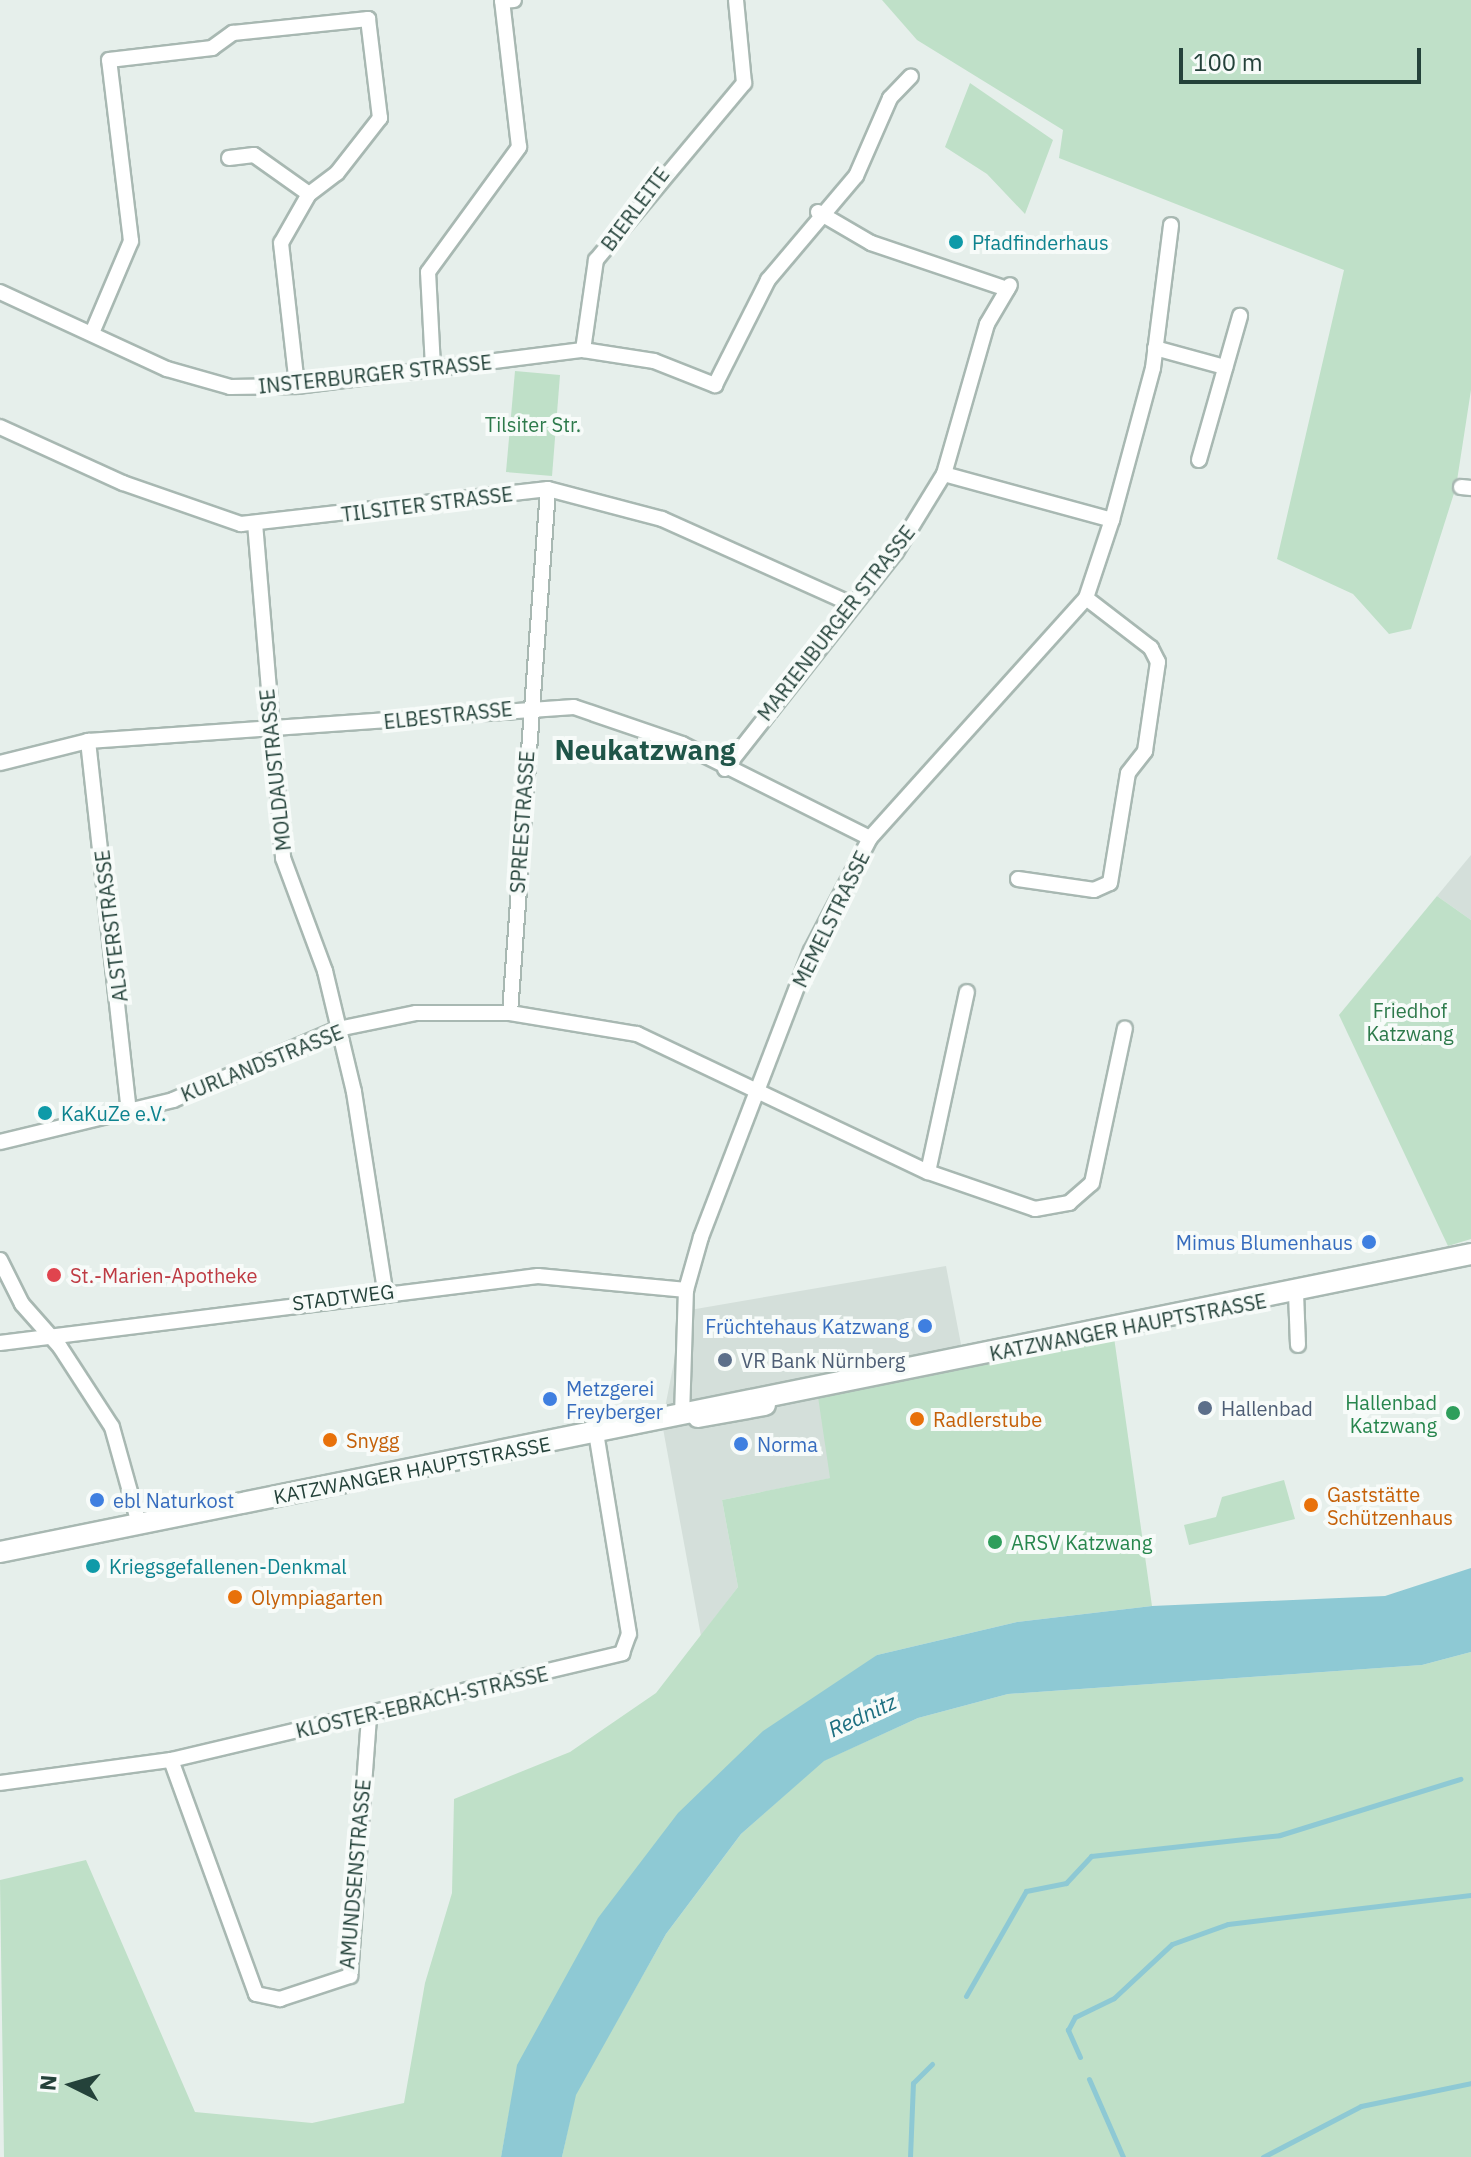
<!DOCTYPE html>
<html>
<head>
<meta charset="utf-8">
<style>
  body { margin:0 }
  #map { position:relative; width:1471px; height:2157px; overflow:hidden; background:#e6efeb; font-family:"IBM Plex Sans",sans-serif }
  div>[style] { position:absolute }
  .built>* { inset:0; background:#d4dfda }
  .green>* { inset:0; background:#bfe0c8 }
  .water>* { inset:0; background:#8ec9d4 }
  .stream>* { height:5px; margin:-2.5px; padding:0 2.5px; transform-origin:2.5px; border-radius:2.5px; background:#8ec9d4 }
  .roads { filter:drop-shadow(2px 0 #a8b8b2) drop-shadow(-2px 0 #a8b8b2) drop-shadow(0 2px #a8b8b2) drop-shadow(0 -2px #a8b8b2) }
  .minor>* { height:14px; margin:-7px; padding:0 7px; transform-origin:7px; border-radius:7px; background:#fff }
  .secondary>* { height:20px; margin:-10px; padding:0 10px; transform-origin:10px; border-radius:10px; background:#fff }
  .dots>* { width:22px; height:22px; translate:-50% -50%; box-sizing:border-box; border:4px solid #f7fbf9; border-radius:50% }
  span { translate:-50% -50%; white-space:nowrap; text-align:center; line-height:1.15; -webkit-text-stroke:8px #f7fbf9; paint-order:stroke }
  .street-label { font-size:20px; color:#24423a }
  .culture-label { font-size:20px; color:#0d838f }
  .left { translate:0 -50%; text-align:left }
  .park-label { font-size:20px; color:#2d7a4b }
  .shop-label { font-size:20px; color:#366cbe }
  .right { translate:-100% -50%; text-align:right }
  .health-label { font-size:20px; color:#be3a42 }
  .service-label { font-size:20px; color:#4e5e75 }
  .leisure-label { font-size:20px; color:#27864d }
  .food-label { font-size:20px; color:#c56008 }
  .water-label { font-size:22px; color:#1c6f80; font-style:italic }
  .district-label { font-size:28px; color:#1f5548; font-weight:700 }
  .north { position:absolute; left:32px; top:2045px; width:80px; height:80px; -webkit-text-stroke:6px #f7fbf9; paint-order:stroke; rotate:275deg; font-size:22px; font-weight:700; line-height:32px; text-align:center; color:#24423a }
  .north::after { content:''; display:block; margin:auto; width:28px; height:36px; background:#24423a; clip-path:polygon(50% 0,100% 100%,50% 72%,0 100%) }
  .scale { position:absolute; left:1179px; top:48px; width:242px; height:36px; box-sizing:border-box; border:4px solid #24423a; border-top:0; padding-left:10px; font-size:24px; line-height:28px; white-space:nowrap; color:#24423a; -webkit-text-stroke:6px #f7fbf9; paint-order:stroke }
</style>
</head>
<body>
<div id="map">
  <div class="built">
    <div style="clip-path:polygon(1471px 855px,1471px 920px,1437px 896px)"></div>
    <div style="clip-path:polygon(946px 1266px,964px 1360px,831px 1478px,722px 1500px,738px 1587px,701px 1636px,662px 1423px,684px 1311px)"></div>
  </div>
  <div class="green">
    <div style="clip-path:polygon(882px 0,1471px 0,1471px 390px,1456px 487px,1411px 629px,1389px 634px,1353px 594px,1277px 559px,1344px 270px,1059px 158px,1063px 130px,917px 40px)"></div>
    <div style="clip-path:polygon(970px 83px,1053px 140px,1025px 214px,987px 174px,945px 147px)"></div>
    <div style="clip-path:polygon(515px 371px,560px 375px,552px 476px,506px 472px)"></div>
    <div style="clip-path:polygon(1437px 896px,1471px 920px,1471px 1239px,1448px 1246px,1339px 1015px)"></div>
    <div style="clip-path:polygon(1113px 1330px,1152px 1606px,1017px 1622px,877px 1655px,518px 2065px,501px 2157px,4px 2157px,0 1880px,86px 1860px,195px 2112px,312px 2123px,404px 2103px,425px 1983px,452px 1893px,454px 1799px,570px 1752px,656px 1693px,738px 1587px,722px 1500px,830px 1478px,817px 1390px)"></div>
    <div style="clip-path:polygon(1284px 1480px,1295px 1519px,1189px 1545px,1184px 1525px,1216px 1517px,1222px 1497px)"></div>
    <div style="clip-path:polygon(1471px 1652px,1471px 2157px,562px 2157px,575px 2095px,666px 1934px,741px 1834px,823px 1761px,918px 1718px,1008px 1694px,1422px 1665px)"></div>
  </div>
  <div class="water">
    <div style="clip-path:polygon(1471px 1568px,1471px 1652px,1422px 1665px,1008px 1694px,918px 1718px,824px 1761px,741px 1834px,666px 1934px,576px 2095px,562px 2157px,501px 2157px,517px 2065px,598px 1918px,678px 1813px,763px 1731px,877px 1655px,1017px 1622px,1152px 1606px,1385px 1596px)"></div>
  </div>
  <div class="stream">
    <div style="left:966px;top:1996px;width:121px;rotate:-60.3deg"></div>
    <div style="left:1026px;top:1891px;width:41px;rotate:-11.3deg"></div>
    <div style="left:1066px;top:1883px;width:37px;rotate:-47deg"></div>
    <div style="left:1091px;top:1856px;width:190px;rotate:-6.3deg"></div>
    <div style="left:1280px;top:1835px;width:189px;rotate:-17.3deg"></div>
    <div style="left:1080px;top:2057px;width:30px;rotate:-114deg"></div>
    <div style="left:1068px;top:2030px;width:15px;rotate:-62deg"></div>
    <div style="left:1075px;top:2017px;width:43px;rotate:-26deg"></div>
    <div style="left:1114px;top:1998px;width:79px;rotate:-43deg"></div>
    <div style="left:1172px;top:1944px;width:59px;rotate:-19.7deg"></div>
    <div style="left:1228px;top:1924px;width:245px;rotate:-6.8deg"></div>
    <div style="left:1089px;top:2079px;width:85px;rotate:66.4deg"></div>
    <div style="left:910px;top:2157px;width:74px;rotate:-87.7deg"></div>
    <div style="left:913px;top:2083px;width:27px;rotate:-45deg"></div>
    <div style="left:1263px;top:2157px;width:110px;rotate:-27.5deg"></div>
    <div style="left:1361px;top:2106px;width:112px;rotate:-11.8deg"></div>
  </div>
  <div class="roads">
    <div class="minor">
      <div style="left:229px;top:158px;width:25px;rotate:-7deg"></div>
      <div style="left:254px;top:155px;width:67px;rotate:35.3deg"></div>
      <div style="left:818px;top:212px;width:61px;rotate:30.3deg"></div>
      <div style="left:871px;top:243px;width:144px;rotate:18.7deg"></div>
      <div style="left:0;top:292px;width:184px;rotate:24.8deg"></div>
      <div style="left:167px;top:369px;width:66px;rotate:15.9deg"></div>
      <div style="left:230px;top:387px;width:67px;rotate:-0.9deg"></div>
      <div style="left:297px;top:386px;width:288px;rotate:-7.2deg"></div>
      <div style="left:583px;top:350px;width:72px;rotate:8.8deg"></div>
      <div style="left:654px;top:361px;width:66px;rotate:21.5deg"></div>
      <div style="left:715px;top:385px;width:118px;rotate:-63.2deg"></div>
      <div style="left:768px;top:280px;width:136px;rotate:-49.8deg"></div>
      <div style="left:856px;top:176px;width:85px;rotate:-66.4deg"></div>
      <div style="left:890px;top:98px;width:30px;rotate:-46deg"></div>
      <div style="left:92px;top:333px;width:100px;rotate:-67deg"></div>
      <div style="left:131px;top:241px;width:182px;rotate:-96.9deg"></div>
      <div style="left:109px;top:60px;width:104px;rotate:-6.6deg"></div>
      <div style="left:212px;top:48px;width:26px;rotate:-36deg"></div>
      <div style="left:233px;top:33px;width:136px;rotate:-5.9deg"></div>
      <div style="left:368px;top:19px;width:100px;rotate:83.1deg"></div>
      <div style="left:380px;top:118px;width:70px;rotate:128deg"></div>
      <div style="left:337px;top:173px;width:35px;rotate:143deg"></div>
      <div style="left:309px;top:194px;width:56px;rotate:119.7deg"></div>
      <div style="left:281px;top:243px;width:144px;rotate:83.6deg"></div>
      <div style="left:1155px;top:348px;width:73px;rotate:15.2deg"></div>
      <div style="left:583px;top:350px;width:91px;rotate:-81.8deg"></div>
      <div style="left:596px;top:260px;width:231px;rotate:-50.1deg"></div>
      <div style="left:744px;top:83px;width:83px;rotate:-95.5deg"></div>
      <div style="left:433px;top:367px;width:95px;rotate:-93deg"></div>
      <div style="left:428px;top:272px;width:155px;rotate:-53.9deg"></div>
      <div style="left:519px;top:147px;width:147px;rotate:-96.6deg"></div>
      <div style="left:502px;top:1px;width:12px;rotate:-5deg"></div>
      <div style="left:0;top:427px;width:135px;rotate:24.5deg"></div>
      <div style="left:123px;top:483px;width:125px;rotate:19.2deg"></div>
      <div style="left:241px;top:524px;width:309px;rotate:-6.5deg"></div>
      <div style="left:548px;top:489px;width:118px;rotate:14.7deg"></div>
      <div style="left:662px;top:519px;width:207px;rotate:24.2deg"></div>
      <div style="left:1199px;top:460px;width:150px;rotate:-74.1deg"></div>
      <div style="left:1461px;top:487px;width:10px;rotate:6deg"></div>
      <div style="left:1112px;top:520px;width:157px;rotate:-74.9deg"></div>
      <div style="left:1153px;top:368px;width:144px;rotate:-82.8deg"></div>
      <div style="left:255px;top:523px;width:336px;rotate:85.2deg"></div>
      <div style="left:283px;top:858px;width:121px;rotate:69.6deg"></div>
      <div style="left:325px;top:971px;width:124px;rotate:76.5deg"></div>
      <div style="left:354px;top:1092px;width:201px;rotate:81.1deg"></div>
      <div style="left:88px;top:741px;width:373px;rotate:83.7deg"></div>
      <div style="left:0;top:763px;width:91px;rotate:-14deg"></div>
      <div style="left:88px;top:741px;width:487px;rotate:-4deg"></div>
      <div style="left:574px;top:707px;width:114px;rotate:18.9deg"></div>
      <div style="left:682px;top:744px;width:210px;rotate:26.6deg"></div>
      <div style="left:725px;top:769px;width:276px;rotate:-51.8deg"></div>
      <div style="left:896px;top:552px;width:92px;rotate:-58.4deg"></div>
      <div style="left:944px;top:474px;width:156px;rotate:-74deg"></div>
      <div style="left:987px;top:324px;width:45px;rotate:-59.5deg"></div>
      <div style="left:1018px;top:879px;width:77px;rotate:8.2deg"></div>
      <div style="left:1094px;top:890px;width:17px;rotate:-24deg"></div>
      <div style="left:1110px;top:883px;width:111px;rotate:-80.7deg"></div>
      <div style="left:1128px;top:773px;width:28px;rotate:-52deg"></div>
      <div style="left:1145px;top:751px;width:90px;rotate:-81.7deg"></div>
      <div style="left:1158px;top:662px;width:16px;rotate:-117deg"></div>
      <div style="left:1151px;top:648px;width:82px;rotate:-142.4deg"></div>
      <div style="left:510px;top:1013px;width:525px;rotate:-85.85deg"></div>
      <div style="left:0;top:1142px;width:178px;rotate:-13.6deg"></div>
      <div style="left:173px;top:1100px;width:180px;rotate:-23.3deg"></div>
      <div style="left:338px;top:1029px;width:80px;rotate:-11.6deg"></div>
      <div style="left:416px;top:1013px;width:94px"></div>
      <div style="left:510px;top:1013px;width:129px;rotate:9.4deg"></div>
      <div style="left:637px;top:1034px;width:322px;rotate:25.4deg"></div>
      <div style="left:928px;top:1172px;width:113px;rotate:19.1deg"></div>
      <div style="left:1035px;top:1209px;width:35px;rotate:-10deg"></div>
      <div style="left:1069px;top:1203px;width:30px;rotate:-41deg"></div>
      <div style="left:1092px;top:1183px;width:158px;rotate:-78deg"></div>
      <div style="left:928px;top:1172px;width:184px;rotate:-77.8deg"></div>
      <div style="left:0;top:1260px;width:49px;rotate:63.4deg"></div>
      <div style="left:22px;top:1304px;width:57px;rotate:48.5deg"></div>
      <div style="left:60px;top:1347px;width:95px;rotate:57deg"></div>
      <div style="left:112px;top:1427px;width:101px;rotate:74.4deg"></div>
      <div style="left:1296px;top:1293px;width:52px;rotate:87.8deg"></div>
      <div style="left:0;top:1343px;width:542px;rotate:-7.1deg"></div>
      <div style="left:538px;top:1276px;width:149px;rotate:5.4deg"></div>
      <div style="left:682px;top:1416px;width:126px;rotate:-88.2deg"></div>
      <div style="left:686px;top:1290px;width:55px;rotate:-74.2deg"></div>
      <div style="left:701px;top:1237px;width:306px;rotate:-69deg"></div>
      <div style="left:811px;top:951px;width:127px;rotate:-62.4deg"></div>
      <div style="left:870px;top:838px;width:323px;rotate:-48deg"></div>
      <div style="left:1086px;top:598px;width:82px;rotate:-71.6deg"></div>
      <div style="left:1112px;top:520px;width:174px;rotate:-164.7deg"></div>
      <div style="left:171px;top:1760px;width:249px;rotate:70deg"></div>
      <div style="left:256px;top:1994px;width:25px;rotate:12deg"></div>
      <div style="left:280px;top:1999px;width:74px;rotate:-18.2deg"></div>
      <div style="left:350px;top:1976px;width:261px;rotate:-85.8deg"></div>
      <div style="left:0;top:1783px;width:173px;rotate:-7.7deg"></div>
      <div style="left:171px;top:1760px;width:464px;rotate:-13.3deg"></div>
      <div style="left:622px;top:1653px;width:20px;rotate:-70deg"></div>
      <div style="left:629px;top:1634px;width:204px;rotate:-99.3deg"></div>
    </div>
    <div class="secondary">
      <div style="left:698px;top:1417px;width:68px;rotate:-10.2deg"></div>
      <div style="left:0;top:1552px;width:1501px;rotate:-11.45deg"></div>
    </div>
  </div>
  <div class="dots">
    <div style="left:956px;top:242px;background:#0f9aa8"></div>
    <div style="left:45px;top:1113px;background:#0f9aa8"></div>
    <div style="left:1369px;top:1242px;background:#3f7fe0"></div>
    <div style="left:54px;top:1275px;background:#e0444e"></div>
    <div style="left:925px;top:1326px;background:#3f7fe0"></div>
    <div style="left:725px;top:1360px;background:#5c6f8a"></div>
    <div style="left:550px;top:1399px;background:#3f7fe0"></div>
    <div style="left:1205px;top:1408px;background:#5c6f8a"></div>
    <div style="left:1453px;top:1413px;background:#2e9e5b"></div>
    <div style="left:917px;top:1419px;background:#e8710a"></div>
    <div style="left:330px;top:1440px;background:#e8710a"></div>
    <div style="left:741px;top:1444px;background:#3f7fe0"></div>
    <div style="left:97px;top:1500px;background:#3f7fe0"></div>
    <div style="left:1311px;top:1505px;background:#e8710a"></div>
    <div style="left:995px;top:1542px;background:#2e9e5b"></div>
    <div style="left:93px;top:1566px;background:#0f9aa8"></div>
    <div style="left:235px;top:1597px;background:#e8710a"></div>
  </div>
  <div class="street-label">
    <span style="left:635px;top:209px;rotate:-53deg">BIERLEITE</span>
    <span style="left:375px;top:374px;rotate:-6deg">INSTERBURGER STRASSE</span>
    <span style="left:427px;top:504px;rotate:-7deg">TILSITER STRASSE</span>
    <span style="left:836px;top:623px;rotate:-52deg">MARIENBURGER STRASSE</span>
    <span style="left:448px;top:715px;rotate:-6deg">ELBESTRASSE</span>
    <span style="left:275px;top:770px;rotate:-96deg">MOLDAUSTRASSE</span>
    <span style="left:522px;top:822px;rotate:-86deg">SPREESTRASSE</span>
    <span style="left:831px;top:919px;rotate:-64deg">MEMELSTRASSE</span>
    <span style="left:111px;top:926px;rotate:-97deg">ALSTERSTRASSE</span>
    <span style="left:262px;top:1063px;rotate:-22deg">KURLANDSTRASSE</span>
    <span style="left:343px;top:1297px;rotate:-7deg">STADTWEG</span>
    <span style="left:1128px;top:1327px;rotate:-11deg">KATZWANGER HAUPTSTRASSE</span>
    <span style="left:412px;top:1470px;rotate:-11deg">KATZWANGER HAUPTSTRASSE</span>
    <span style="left:422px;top:1702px;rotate:-13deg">KLOSTER-EBRACH-STRASSE</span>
    <span style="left:355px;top:1874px;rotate:-85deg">AMUNDSENSTRASSE</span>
  </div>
  <div class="culture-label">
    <span class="left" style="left:972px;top:242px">Pfadfinderhaus</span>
    <span class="left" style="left:61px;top:1113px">KaKuZe e.V.</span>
    <span class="left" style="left:109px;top:1566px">Kriegsgefallenen-Denkmal</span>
  </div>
  <div class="park-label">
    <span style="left:533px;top:424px">Tilsiter Str.</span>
    <span style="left:1410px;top:1022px">Friedhof<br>Katzwang</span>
  </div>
  <div class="shop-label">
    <span class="right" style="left:1353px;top:1242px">Mimus Blumenhaus</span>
    <span class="right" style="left:909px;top:1326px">Früchtehaus Katzwang</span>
    <span class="left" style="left:566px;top:1400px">Metzgerei<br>Freyberger</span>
    <span class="left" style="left:757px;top:1444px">Norma</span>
    <span class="left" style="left:113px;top:1500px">ebl Naturkost</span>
  </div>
  <div class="health-label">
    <span class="left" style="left:70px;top:1275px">St.-Marien-Apotheke</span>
  </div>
  <div class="service-label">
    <span class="left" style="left:741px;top:1360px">VR Bank Nürnberg</span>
    <span class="left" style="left:1221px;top:1408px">Hallenbad</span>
  </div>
  <div class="leisure-label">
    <span class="right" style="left:1437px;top:1414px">Hallenbad<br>Katzwang</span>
    <span class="left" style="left:1011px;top:1542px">ARSV Katzwang</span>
  </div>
  <div class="food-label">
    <span class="left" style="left:933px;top:1419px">Radlerstube</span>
    <span class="left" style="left:346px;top:1440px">Snygg</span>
    <span class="left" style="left:1327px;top:1506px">Gaststätte<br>Schützenhaus</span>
    <span class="left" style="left:251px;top:1597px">Olympiagarten</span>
  </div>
  <div class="water-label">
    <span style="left:862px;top:1715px;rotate:-25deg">Rednitz</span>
  </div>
  <div class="district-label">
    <span style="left:645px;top:750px">Neukatzwang</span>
  </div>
  <div class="north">N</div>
  <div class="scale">100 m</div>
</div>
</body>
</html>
